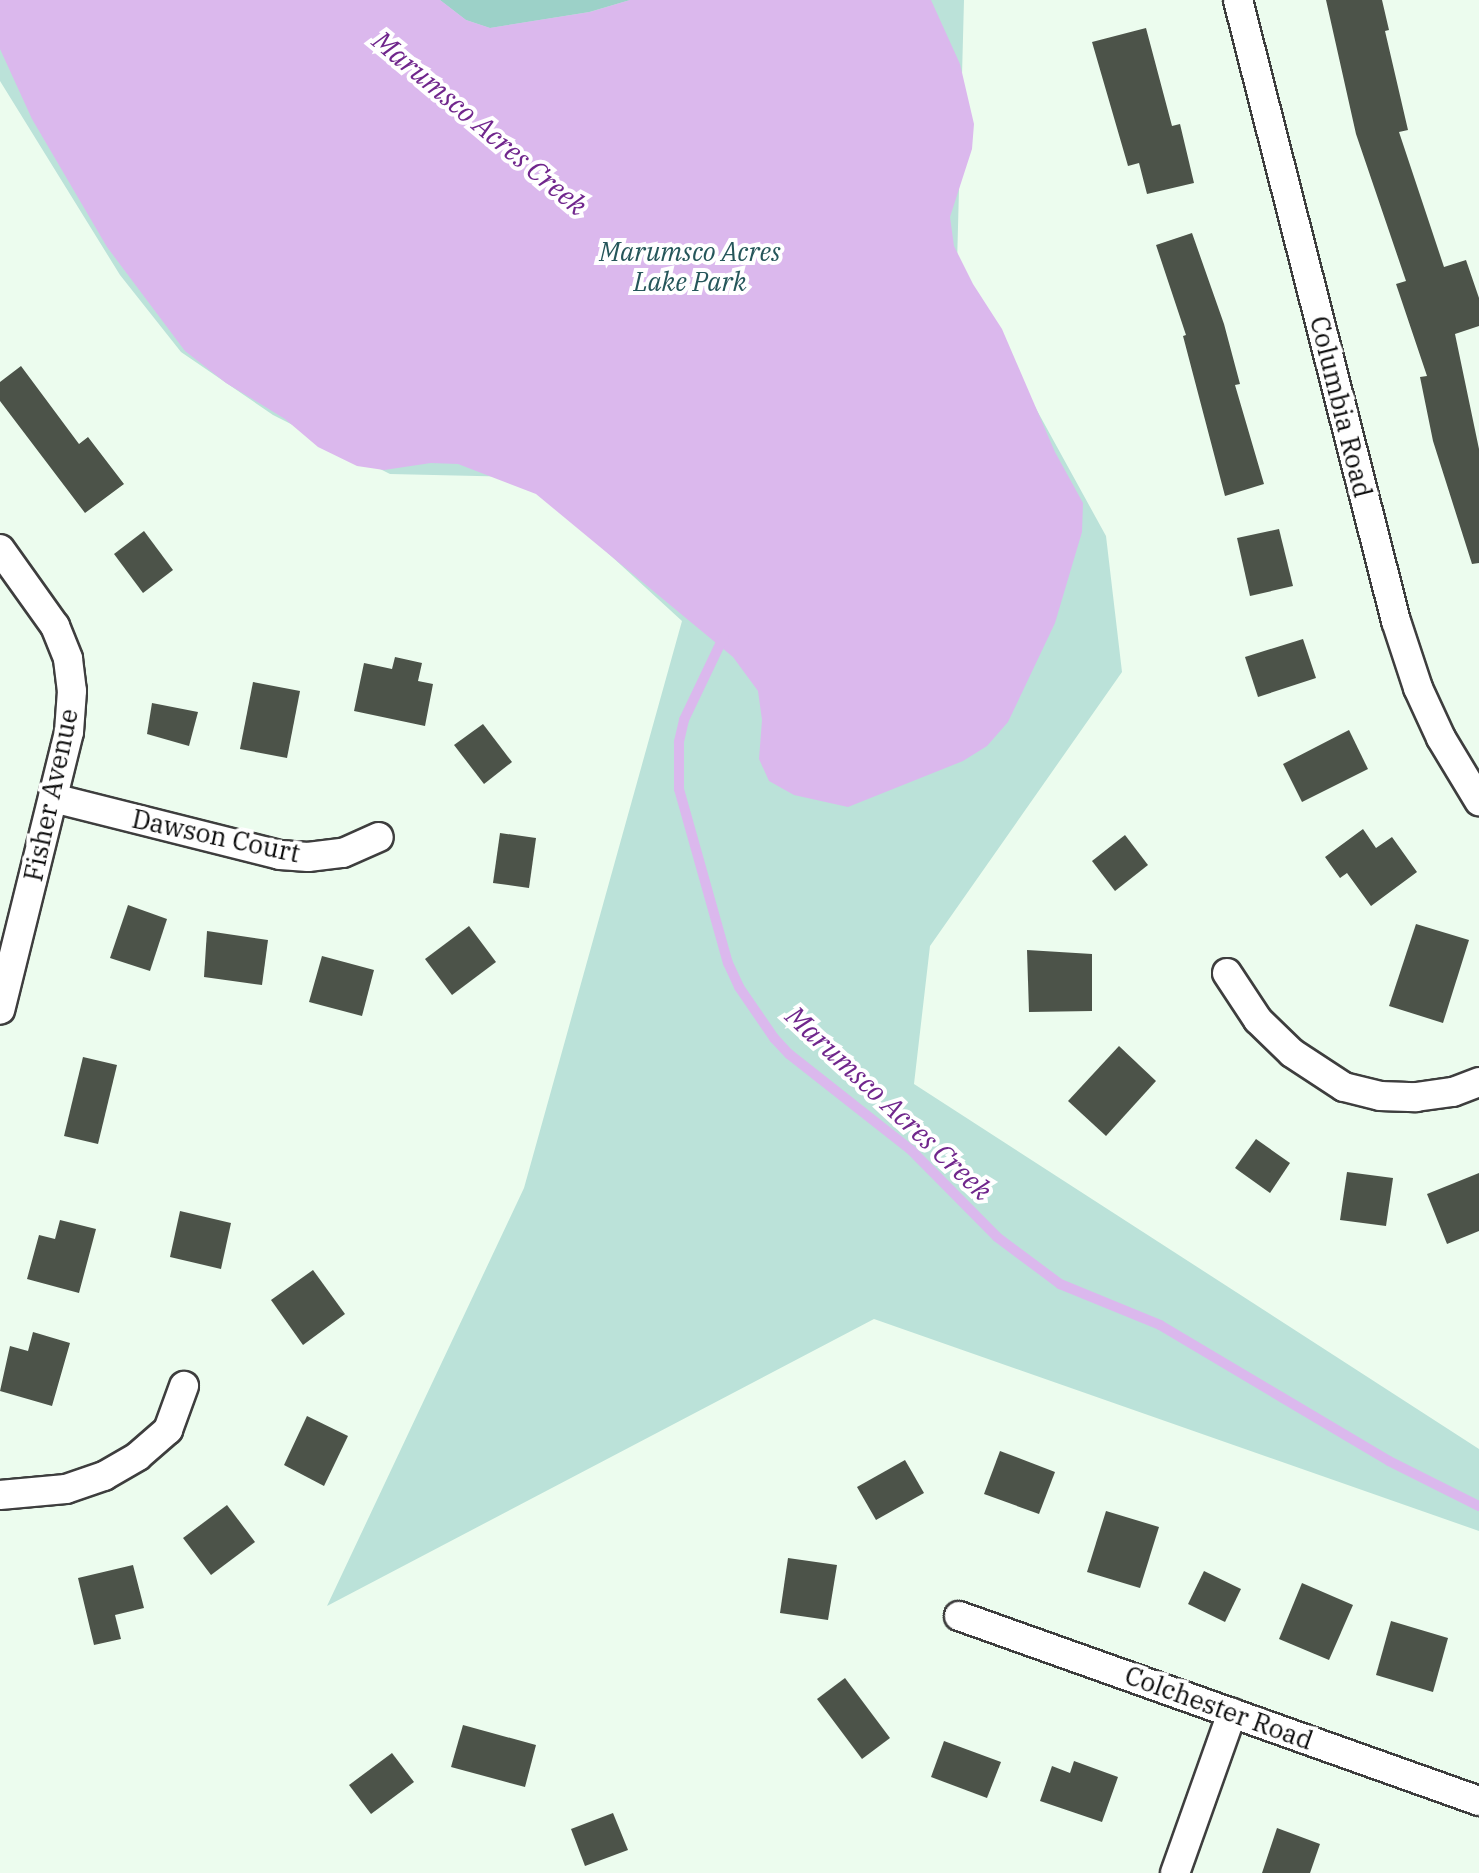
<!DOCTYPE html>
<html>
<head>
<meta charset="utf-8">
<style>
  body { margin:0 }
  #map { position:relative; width:1479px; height:1873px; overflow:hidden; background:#ecfcee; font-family:"IBM Plex Serif",serif }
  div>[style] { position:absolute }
  .green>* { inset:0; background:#bbe2d9 }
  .forest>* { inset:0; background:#9cd1c8 }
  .water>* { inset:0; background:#dbb8ed }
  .stream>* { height:10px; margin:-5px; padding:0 5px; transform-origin:5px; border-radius:5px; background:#dbb8ed }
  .building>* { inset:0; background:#4c5349 }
  .roads { filter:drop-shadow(2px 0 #3e3e3e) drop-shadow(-2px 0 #3e3e3e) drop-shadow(0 2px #3e3e3e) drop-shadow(0 -2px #3e3e3e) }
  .street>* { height:28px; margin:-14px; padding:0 14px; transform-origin:14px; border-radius:14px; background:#fff }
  span { translate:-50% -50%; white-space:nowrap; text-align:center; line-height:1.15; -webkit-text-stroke:8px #fff; paint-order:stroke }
  .park-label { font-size:26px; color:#25565a; font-style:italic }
  .street-label { font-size:26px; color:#0b0b0b }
  .water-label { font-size:28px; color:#70268c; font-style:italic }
</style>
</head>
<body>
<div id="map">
  <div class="green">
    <div style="clip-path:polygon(0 0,964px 0,957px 265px,1106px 536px,1122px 672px,930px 946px,914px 1084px,1479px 1449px,1479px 1531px,874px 1319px,327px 1606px,524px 1188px,682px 621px,525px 477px,390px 474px,273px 415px,181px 352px,120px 275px,0 81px)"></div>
  </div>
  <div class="forest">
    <div style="clip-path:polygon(440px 0,630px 0,589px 12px,490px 28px,466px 20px)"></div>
  </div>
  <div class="water">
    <div style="clip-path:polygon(0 0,440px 0,466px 20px,490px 28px,590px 12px,630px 0,931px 0,960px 64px,974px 124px,972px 149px,950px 217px,954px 246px,973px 284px,1002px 329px,1055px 452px,1083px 503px,1082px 532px,1055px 623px,1008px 722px,987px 746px,963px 761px,848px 807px,794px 795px,769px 781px,759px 759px,762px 720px,758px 691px,733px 657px,536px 494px,458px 464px,431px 463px,384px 470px,357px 466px,318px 447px,285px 419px,226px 383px,185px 351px,107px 247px,32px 119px,0 49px)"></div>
  </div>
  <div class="stream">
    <div style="left:724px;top:636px;width:93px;rotate:115.5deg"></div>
    <div style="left:684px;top:720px;width:23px;rotate:103deg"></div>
    <div style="left:679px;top:742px;width:47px;rotate:90deg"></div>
    <div style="left:679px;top:789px;width:181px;rotate:74.3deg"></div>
    <div style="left:728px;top:963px;width:26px;rotate:65deg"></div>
    <div style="left:739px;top:987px;width:62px;rotate:55.5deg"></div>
    <div style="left:774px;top:1038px;width:22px;rotate:47deg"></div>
    <div style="left:789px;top:1054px;width:155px;rotate:38.2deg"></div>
    <div style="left:911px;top:1150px;width:122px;rotate:45.3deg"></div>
    <div style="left:997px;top:1237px;width:79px;rotate:36.7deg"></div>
    <div style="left:1060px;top:1284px;width:108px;rotate:22.3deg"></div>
    <div style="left:1160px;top:1325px;width:266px;rotate:30.7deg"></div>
    <div style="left:1389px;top:1461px;width:101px;rotate:26.6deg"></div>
  </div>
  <div class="building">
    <div style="clip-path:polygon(1326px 0,1382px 0,1389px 30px,1385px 31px,1408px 130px,1399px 132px,1444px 267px,1466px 260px,1479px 298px,1479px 326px,1455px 334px,1479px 449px,1479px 563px,1472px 564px,1433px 441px,1420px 377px,1427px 376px,1396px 284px,1406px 281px,1356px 134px)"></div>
    <div style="clip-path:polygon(1146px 28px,1172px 126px,1180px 124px,1194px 183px,1147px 194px,1139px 163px,1128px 166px,1092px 42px)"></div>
    <div style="clip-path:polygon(1192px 233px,1224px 324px,1240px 384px,1235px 385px,1264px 484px,1225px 496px,1183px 336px,1186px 335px,1156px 245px)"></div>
    <div style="clip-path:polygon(21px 366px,79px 444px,88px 437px,124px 484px,85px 513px,0 401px,0 382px)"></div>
    <div style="clip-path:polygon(1279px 529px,1293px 586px,1250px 596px,1237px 538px)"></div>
    <div style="clip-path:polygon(144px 531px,173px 570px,143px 593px,114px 554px)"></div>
    <div style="clip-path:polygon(1303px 639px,1316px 678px,1258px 697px,1245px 657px)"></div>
    <div style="clip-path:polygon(395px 657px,422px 663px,418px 681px,433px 684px,425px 726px,354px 711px,364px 663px,392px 669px)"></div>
    <div style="clip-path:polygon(253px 682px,300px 691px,287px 758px,240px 749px)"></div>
    <div style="clip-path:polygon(152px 703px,198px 712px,189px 746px,147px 734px)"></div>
    <div style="clip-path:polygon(483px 724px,512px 762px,484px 784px,454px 745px)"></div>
    <div style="clip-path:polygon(1349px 730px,1368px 769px,1302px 802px,1283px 764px)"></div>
    <div style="clip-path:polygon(1363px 829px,1376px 848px,1392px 837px,1417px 872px,1371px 906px,1347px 873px,1340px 878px,1325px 857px)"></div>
    <div style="clip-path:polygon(500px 833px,536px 838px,529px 888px,493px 883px)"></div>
    <div style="clip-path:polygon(1125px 835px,1148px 865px,1115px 891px,1092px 861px)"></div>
    <div style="clip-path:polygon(128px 905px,167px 919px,150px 971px,110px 958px)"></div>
    <div style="clip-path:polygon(1416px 924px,1469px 940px,1443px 1023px,1389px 1006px)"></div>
    <div style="clip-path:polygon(469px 926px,496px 962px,452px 995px,425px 959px)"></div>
    <div style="clip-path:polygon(207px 931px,268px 940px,262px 985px,204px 977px)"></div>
    <div style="clip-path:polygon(1027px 950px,1092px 954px,1092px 1011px,1029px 1012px)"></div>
    <div style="clip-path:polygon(322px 956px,374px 970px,362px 1016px,309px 1002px)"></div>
    <div style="clip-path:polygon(1119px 1046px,1156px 1081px,1106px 1136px,1068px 1101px)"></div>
    <div style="clip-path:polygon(83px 1057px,117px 1065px,98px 1144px,64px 1136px)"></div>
    <div style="clip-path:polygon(1256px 1139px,1290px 1163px,1270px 1193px,1235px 1168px)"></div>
    <div style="clip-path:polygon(1347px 1172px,1393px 1178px,1386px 1226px,1340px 1220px)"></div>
    <div style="clip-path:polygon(1479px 1173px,1479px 1231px,1447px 1244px,1427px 1194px)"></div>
    <div style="clip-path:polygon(180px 1211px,231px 1223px,221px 1269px,170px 1257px)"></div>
    <div style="clip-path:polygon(60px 1220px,96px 1229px,79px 1293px,27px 1279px,39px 1235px,55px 1239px)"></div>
    <div style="clip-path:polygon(313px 1270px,345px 1314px,303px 1345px,271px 1300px)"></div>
    <div style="clip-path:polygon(33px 1332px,70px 1343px,52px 1406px,0 1391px,10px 1346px,28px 1351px)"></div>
    <div style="clip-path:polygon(307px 1416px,348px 1436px,324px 1486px,284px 1465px)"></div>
    <div style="clip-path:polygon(1000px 1451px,1055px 1472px,1039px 1514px,984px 1494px)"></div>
    <div style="clip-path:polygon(905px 1460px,924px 1493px,876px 1520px,857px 1487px)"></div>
    <div style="clip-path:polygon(227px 1505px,255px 1542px,211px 1575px,183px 1538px)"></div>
    <div style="clip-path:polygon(1106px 1511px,1159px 1527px,1140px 1588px,1087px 1572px)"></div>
    <div style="clip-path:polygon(788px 1558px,837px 1565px,828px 1620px,780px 1613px)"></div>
    <div style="clip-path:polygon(133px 1565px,144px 1608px,115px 1615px,121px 1639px,94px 1645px,78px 1578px)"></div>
    <div style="clip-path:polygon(1204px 1571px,1241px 1589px,1225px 1622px,1188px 1604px)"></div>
    <div style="clip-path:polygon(1302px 1583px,1353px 1605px,1329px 1660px,1279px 1639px)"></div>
    <div style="clip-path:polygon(1391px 1621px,1448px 1638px,1433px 1692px,1376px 1675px)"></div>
    <div style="clip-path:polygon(845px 1678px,890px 1738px,862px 1759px,817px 1699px)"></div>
    <div style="clip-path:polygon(463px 1725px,536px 1745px,525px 1787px,451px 1767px)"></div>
    <div style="clip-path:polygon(944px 1741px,1001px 1762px,987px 1798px,931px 1777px)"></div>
    <div style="clip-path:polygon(392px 1753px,414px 1782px,371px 1814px,349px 1785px)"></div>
    <div style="clip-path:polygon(1074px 1761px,1118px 1777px,1102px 1822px,1040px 1801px,1052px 1766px,1070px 1773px)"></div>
    <div style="clip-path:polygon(613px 1813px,628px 1850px,585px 1866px,571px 1829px)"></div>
    <div style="clip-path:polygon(1277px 1828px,1320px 1844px,1310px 1873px,1262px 1873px)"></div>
  </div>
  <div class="roads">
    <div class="street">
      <div style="left:1238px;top:0;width:641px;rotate:75.73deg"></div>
      <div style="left:1396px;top:621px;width:71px;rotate:71.8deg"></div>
      <div style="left:1418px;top:688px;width:55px;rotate:65.3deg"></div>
      <div style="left:1441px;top:738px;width:74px;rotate:58.9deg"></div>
      <div style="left:0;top:549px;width:95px;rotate:54.5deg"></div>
      <div style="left:55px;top:626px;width:35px;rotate:68deg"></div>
      <div style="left:68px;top:659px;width:32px;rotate:83deg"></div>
      <div style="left:72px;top:691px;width:41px;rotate:94.2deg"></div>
      <div style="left:69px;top:732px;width:286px;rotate:103.9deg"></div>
      <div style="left:53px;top:798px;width:234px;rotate:14.1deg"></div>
      <div style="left:280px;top:855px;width:28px;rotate:4deg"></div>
      <div style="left:308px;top:857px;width:35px;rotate:-7deg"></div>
      <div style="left:343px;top:853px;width:39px;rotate:-24deg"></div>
      <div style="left:1227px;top:973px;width:56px;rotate:56.6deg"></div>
      <div style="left:1258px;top:1020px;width:47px;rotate:44.1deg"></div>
      <div style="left:1292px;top:1053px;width:62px;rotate:33.2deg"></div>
      <div style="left:1344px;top:1087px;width:37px;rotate:14deg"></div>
      <div style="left:1380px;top:1096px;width:36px;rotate:2deg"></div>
      <div style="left:1416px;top:1097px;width:37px;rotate:-8deg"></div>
      <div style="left:1453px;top:1092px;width:28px;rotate:-21deg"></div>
      <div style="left:0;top:1495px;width:66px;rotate:-5.2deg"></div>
      <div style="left:66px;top:1489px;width:40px;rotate:-18.9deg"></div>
      <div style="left:104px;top:1476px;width:39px;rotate:-30deg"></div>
      <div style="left:138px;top:1456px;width:40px;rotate:-41deg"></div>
      <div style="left:168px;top:1430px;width:47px;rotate:-70deg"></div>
      <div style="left:959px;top:1616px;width:552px;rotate:19.58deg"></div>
      <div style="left:1175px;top:1873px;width:170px;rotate:-70.4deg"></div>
    </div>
  </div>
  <div class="park-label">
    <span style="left:690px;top:267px">Marumsco Acres<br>Lake Park</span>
  </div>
  <div class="street-label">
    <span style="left:1341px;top:407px;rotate:76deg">Columbia Road</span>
    <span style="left:51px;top:795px;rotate:-78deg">Fisher Avenue</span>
    <span style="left:216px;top:836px;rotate:12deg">Dawson Court</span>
    <span style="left:1219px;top:1708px;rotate:20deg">Colchester Road</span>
  </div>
  <div class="water-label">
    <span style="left:480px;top:123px;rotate:40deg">Marumsco Acres Creek</span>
    <span style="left:889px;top:1103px;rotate:43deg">Marumsco Acres Creek</span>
  </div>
</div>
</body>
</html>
